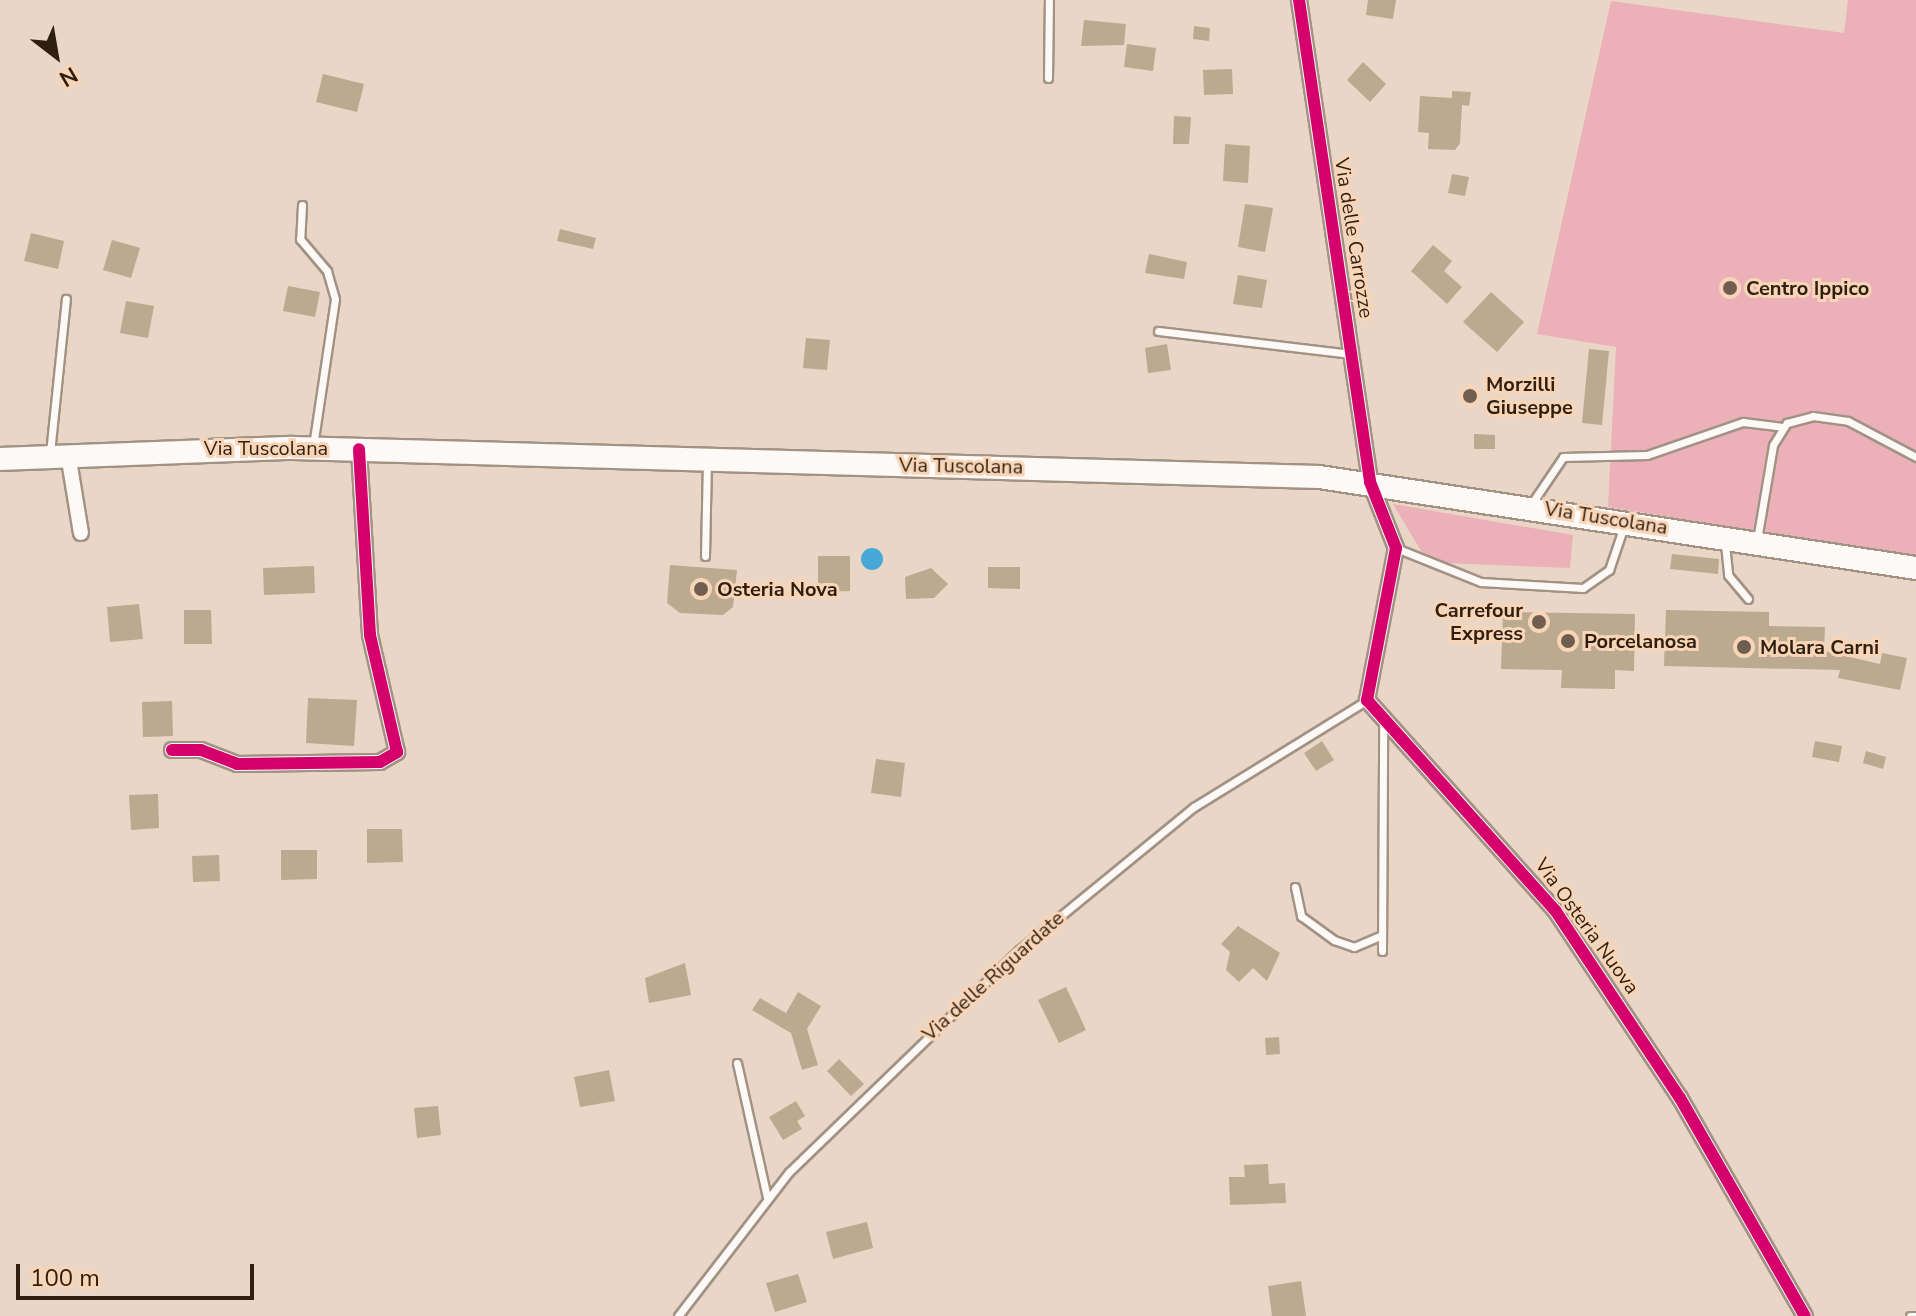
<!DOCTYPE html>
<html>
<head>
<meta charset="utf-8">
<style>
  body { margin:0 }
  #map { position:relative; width:1916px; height:1316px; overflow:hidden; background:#ead6c6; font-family:"Nunito Sans",sans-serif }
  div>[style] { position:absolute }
  .green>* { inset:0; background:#ecb1b8 }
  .water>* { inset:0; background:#48a8d8 }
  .round { border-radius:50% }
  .building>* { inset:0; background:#bba990 }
  .roads { filter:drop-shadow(2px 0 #a29284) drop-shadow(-2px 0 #a29284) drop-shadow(0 2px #a29284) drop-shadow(0 -2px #a29284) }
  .service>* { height:7px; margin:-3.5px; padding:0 3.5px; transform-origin:3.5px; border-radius:3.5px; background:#fcf9f6 }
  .minor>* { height:14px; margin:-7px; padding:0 7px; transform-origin:7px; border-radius:7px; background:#fcf9f6 }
  .secondary>* { height:22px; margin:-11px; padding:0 11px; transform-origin:11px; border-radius:11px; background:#fcf9f6 }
  .cycleway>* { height:12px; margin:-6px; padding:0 6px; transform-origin:6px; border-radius:6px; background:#d6006c }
  .dots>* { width:22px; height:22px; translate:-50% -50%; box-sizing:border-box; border:4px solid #f9d5b7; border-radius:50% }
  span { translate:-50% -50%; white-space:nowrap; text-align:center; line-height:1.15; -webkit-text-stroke:6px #f9d5b7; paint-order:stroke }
  .street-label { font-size:20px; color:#2f1f10 }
  .poi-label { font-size:20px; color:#2f1f10; font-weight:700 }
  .left { translate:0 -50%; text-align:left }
  .right { translate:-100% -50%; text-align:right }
  .north { position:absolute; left:16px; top:16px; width:80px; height:80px; -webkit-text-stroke:6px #f9d5b7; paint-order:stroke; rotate:149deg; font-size:22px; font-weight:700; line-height:32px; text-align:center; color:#2f1f10 }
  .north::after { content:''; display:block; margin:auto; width:28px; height:36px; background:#2f1f10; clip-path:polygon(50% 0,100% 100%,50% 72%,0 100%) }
  .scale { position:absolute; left:16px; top:1264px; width:238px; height:36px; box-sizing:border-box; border:4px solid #2f1f10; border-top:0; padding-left:10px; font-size:24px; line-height:28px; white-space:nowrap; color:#2f1f10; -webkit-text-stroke:6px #f9d5b7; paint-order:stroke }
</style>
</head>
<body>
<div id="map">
  <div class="green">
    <div style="clip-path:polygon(1848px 0,1916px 0,1916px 557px,1608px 507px,1616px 347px,1537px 334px,1611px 1px,1844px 33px)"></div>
    <div style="clip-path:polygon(1393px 504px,1573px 535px,1570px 568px,1443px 563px,1421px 551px)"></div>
  </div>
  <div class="water">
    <div class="round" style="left:861px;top:548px;width:22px;height:22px"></div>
  </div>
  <div class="building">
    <div style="clip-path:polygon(1368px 0,1396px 0,1393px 19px,1366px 15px)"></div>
    <div style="clip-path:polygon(1084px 20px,1126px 24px,1124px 45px,1081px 46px)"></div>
    <div style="clip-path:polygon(1194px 26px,1210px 28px,1209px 41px,1193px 39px)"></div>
    <div style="clip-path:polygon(1127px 44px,1156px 48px,1153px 71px,1124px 67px)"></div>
    <div style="clip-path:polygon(1363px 62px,1386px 84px,1370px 102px,1347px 80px)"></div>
    <div style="clip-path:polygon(1232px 69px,1233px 94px,1204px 95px,1203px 70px)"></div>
    <div style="clip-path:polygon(323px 74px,364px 84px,357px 112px,316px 102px)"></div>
    <div style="clip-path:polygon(1452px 91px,1471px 92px,1469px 106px,1462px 105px,1460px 143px,1455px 150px,1428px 149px,1429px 133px,1418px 132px,1420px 96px,1452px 98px)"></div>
    <div style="clip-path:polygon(1174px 116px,1191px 117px,1189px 144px,1173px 144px)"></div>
    <div style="clip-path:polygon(1225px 144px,1250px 146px,1248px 183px,1223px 181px)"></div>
    <div style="clip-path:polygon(1452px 174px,1469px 177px,1465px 196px,1448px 193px)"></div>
    <div style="clip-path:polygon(1245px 204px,1273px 208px,1265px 252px,1238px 247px)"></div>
    <div style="clip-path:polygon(560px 229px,596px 238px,593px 249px,557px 241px)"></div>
    <div style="clip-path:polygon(31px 233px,64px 241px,58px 269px,24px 261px)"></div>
    <div style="clip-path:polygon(112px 240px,140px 248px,131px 278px,103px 270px)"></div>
    <div style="clip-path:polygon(1433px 245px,1452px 261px,1444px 271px,1462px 287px,1447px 304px,1411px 271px)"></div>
    <div style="clip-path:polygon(1149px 254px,1187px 262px,1184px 279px,1145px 273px)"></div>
    <div style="clip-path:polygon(1238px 275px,1267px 280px,1262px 308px,1233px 304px)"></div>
    <div style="clip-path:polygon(288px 286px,320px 292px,315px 317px,283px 311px)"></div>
    <div style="clip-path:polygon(1491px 292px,1524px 322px,1497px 352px,1463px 322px)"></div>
    <div style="clip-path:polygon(126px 301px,154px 306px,148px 338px,120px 333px)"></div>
    <div style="clip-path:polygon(806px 338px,830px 340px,827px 370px,803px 368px)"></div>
    <div style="clip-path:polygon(1167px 344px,1171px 370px,1148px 373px,1145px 348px)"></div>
    <div style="clip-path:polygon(1589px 349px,1609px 351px,1602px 425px,1582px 423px)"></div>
    <div style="clip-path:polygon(1474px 434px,1495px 435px,1495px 449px,1474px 449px)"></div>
    <div style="clip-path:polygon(1672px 554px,1719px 559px,1718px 574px,1670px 569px)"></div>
    <div style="clip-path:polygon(818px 556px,850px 556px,850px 591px,818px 592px)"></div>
    <div style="clip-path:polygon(670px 565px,737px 570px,733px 607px,723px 615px,680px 613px,667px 603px)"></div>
    <div style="clip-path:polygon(314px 566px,315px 593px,264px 595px,263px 568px)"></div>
    <div style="clip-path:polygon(988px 567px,1020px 567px,1020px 589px,988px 588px)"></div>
    <div style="clip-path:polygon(931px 568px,948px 584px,934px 598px,906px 599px,905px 577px)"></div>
    <div style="clip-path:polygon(139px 604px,143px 639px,110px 642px,107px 607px)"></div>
    <div style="clip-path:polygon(184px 610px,211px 610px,212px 644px,184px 644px)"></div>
    <div style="clip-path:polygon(1666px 610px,1769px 612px,1769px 626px,1825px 627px,1824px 651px,1880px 664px,1882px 653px,1907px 658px,1900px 690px,1838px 678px,1840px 670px,1664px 666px)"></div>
    <div style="clip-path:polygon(1503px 612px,1635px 614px,1634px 671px,1615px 670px,1615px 689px,1561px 688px,1562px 670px,1501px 669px)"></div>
    <div style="clip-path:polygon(308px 698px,357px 700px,354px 746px,306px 743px)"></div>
    <div style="clip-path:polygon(172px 701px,173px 736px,143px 737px,142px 702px)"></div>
    <div style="clip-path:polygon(1322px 741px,1334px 760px,1316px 771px,1304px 753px)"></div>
    <div style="clip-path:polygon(1815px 741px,1842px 746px,1839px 762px,1812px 757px)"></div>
    <div style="clip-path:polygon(1866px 751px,1886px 757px,1883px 769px,1863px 763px)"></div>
    <div style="clip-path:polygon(876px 759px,905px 763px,901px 797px,871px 793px)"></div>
    <div style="clip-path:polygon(158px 794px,159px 828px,131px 830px,129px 795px)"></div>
    <div style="clip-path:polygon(367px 829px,402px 829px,403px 862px,367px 863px)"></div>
    <div style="clip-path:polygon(281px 850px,317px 850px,317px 879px,281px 880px)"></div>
    <div style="clip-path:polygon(219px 855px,220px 881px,193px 882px,192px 856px)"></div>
    <div style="clip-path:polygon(1238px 926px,1280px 953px,1267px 981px,1253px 968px,1239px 982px,1226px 970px,1230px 952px,1221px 944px)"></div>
    <div style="clip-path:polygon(685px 963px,691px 995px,649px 1003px,645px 978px)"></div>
    <div style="clip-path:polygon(1066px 987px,1086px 1030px,1059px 1043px,1038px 1000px)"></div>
    <div style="clip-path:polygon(798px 992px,821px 1006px,807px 1029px,818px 1065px,802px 1070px,791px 1033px,752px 1010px,760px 998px,786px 1013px)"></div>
    <div style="clip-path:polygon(1279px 1037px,1280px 1054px,1266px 1055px,1265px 1038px)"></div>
    <div style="clip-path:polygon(839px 1059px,864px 1084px,851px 1096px,827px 1071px)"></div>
    <div style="clip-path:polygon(609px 1070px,615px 1101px,580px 1107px,574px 1077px)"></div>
    <div style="clip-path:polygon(796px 1101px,805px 1116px,797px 1121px,802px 1129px,783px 1140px,769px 1117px)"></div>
    <div style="clip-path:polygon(438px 1106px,441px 1135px,417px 1138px,414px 1108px)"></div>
    <div style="clip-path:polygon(1268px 1164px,1269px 1184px,1285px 1183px,1286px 1203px,1230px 1205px,1229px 1177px,1245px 1177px,1244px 1165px)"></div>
    <div style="clip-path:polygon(867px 1222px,873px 1248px,833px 1259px,826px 1232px)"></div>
    <div style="clip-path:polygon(798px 1274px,807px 1302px,775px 1312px,766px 1283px)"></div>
    <div style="clip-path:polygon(1301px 1281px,1306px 1316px,1272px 1316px,1268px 1286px)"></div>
  </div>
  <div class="roads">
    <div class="service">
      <div style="left:1048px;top:78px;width:78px;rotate:-89.3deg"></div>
      <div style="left:302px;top:205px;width:34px;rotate:93deg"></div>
      <div style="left:300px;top:239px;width:42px;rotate:49.8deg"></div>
      <div style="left:327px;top:271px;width:29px;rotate:74deg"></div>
      <div style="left:335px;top:299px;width:149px;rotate:98.5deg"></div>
      <div style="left:1158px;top:331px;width:193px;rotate:6.8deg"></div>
      <div style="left:50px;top:453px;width:155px;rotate:-84.1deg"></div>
      <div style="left:1530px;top:506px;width:59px;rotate:-56deg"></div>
      <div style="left:1563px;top:457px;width:84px;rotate:-1.4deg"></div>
      <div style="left:1647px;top:455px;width:102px;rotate:-19deg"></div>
      <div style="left:1743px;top:422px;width:38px;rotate:7deg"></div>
      <div style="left:1757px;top:540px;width:96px;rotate:-80.4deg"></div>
      <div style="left:1773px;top:445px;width:26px;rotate:-58deg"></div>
      <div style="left:1787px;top:423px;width:27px;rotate:-15deg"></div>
      <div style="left:1813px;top:416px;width:35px;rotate:8deg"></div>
      <div style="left:1848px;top:421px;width:77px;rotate:27.9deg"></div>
      <div style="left:1725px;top:544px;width:31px;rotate:84deg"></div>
      <div style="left:1728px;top:575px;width:31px;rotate:50deg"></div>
      <div style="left:1396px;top:548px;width:92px;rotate:21.8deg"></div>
      <div style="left:1481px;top:582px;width:102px;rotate:3.4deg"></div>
      <div style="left:1583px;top:588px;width:32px;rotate:-35deg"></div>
      <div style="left:1609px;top:570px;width:46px;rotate:-71.2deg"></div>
      <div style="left:705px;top:556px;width:94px;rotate:-88.8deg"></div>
      <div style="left:1295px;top:887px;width:30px;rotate:78deg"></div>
      <div style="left:1301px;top:916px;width:41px;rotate:36deg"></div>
      <div style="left:1334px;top:940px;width:21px;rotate:19deg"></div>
      <div style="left:1354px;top:947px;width:30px;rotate:-23deg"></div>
      <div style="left:1382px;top:951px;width:227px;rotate:-89.7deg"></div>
      <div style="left:737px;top:1063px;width:137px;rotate:77.4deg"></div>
      <div style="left:678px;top:1316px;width:182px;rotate:-52.4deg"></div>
      <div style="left:789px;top:1172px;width:320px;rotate:-44deg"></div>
      <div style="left:1019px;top:950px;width:226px;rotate:-39.3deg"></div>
      <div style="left:1194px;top:807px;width:203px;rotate:-31.7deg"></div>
      <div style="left:1910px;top:1316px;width:6px"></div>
    </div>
    <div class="minor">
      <div style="left:1299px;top:0;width:487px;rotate:81.6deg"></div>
      <div style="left:1370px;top:482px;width:71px;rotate:68.5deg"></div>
      <div style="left:1396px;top:548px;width:155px;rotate:100.8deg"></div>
      <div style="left:1367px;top:700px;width:282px;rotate:48.2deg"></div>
      <div style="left:1555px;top:910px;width:226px;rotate:56.4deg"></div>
      <div style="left:1680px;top:1098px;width:251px;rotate:60.2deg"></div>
      <div style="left:68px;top:454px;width:80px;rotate:80.7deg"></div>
      <div style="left:172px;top:750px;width:29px"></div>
      <div style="left:201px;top:750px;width:39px;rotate:21deg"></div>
      <div style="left:237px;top:764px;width:143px;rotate:-0.8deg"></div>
      <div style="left:380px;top:762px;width:20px;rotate:-30deg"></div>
      <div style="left:397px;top:752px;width:120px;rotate:-103deg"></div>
      <div style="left:370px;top:635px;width:186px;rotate:-93.4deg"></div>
    </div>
    <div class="secondary">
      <div style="left:0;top:459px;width:293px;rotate:-2.2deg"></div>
      <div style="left:293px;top:448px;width:1026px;rotate:1.62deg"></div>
      <div style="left:1319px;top:477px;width:604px;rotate:8.67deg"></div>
    </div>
  </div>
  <div class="cycleway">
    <div style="left:1299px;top:0;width:487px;rotate:81.6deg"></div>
    <div style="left:1370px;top:482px;width:71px;rotate:68.5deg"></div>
    <div style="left:1396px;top:548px;width:155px;rotate:100.8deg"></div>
    <div style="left:1367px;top:700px;width:282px;rotate:48.2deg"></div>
    <div style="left:1555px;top:910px;width:226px;rotate:56.4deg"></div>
    <div style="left:1680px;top:1098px;width:251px;rotate:60.2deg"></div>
    <div style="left:172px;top:750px;width:29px"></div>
    <div style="left:201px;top:750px;width:39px;rotate:21deg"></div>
    <div style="left:237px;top:764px;width:143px;rotate:-0.8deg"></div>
    <div style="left:380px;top:762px;width:20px;rotate:-30deg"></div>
    <div style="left:397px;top:752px;width:120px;rotate:-103deg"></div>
    <div style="left:370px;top:635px;width:186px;rotate:-93.4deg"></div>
  </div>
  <div class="dots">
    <div style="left:1730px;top:288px;background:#705f50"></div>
    <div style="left:1470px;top:396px;background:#705f50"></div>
    <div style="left:701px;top:589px;background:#705f50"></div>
    <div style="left:1539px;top:622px;background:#705f50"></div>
    <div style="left:1568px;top:641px;background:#705f50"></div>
    <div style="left:1744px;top:647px;background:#705f50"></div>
  </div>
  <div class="street-label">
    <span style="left:1354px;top:238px;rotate:81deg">Via delle Carrozze</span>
    <span style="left:266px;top:448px">Via Tuscolana</span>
    <span style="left:961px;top:466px;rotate:1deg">Via Tuscolana</span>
    <span style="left:1606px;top:518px;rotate:9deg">Via Tuscolana</span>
    <span style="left:1587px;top:926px;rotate:54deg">Via Osteria Nuova</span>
    <span style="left:993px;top:976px;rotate:-42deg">Via delle Riguardate</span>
  </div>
  <div class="poi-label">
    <span class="left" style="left:1746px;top:288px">Centro Ippico</span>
    <span class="left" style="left:1486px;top:396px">Morzilli<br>Giuseppe</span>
    <span class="left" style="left:717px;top:589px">Osteria Nova</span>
    <span class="right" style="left:1523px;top:622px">Carrefour<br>Express</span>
    <span class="left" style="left:1584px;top:641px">Porcelanosa</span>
    <span class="left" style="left:1760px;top:647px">Molara Carni</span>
  </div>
  <div class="north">N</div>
  <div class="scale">100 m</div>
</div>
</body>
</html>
